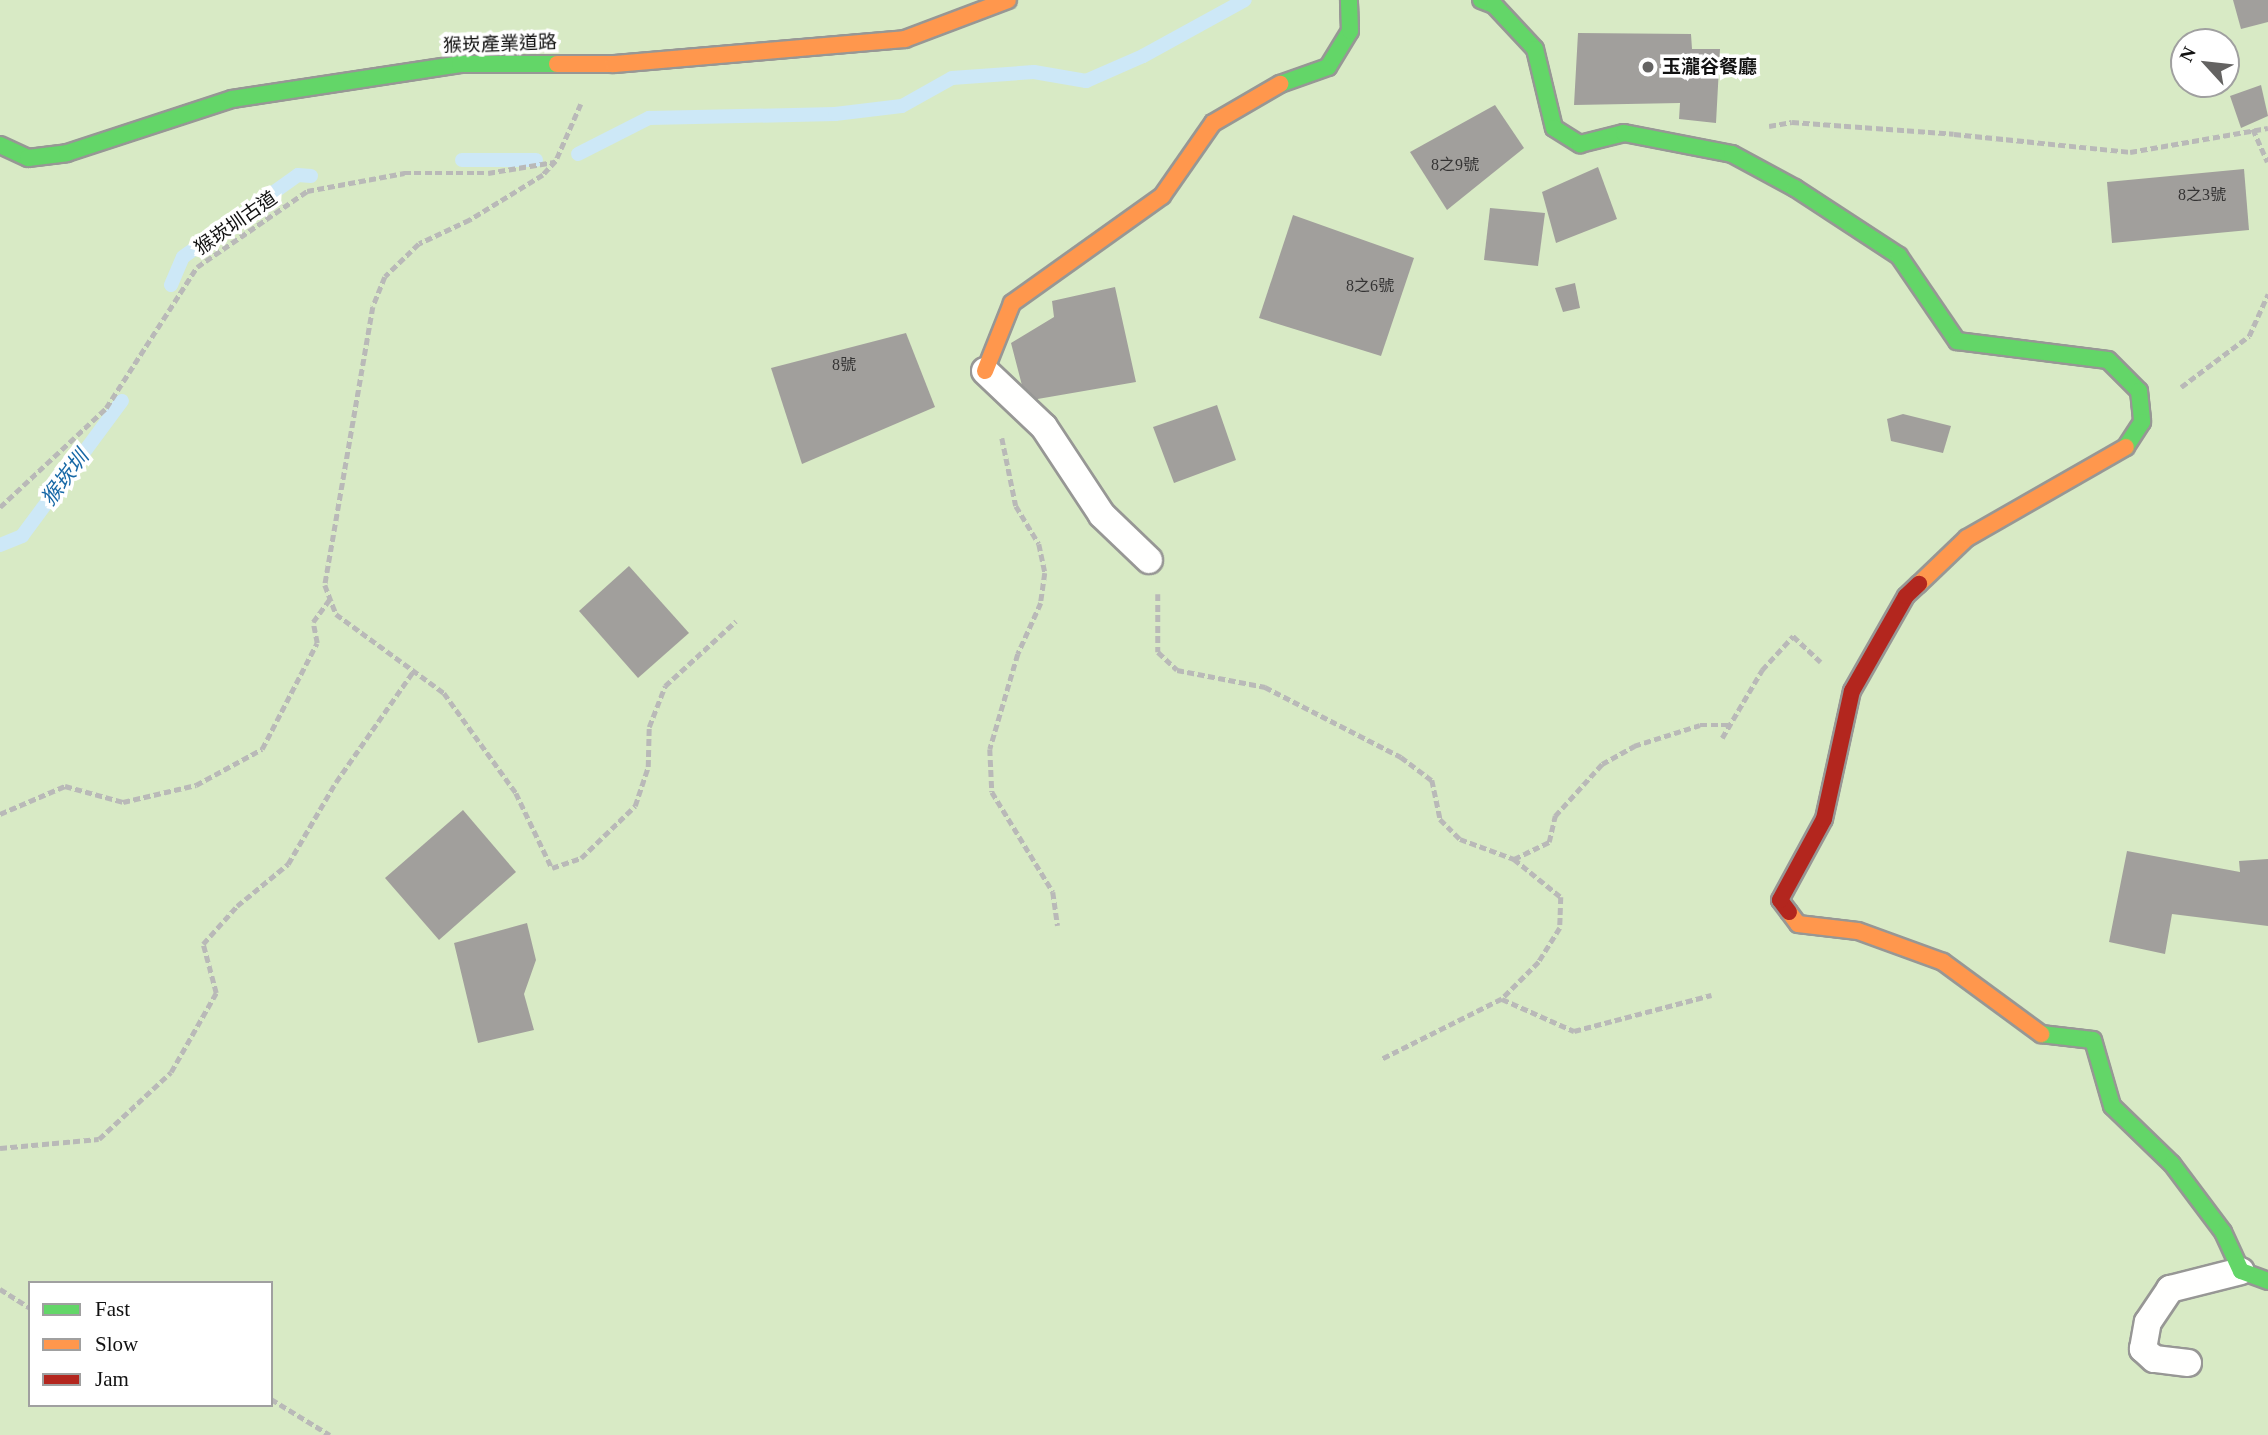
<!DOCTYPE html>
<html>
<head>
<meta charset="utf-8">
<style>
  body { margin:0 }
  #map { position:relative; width:2268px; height:1435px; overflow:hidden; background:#fdfcf7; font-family:"Times New Roman","Noto Sans TC",serif }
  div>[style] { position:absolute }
  .forest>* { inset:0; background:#d8eac5 }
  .stream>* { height:14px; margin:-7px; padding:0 7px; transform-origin:7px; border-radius:7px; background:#cde8f7 }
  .building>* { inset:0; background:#a19f9c }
  .path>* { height:4.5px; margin-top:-2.25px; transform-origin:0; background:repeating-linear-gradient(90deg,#b9b9b8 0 7px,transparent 0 10.5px) }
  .roads { filter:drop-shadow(2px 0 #979795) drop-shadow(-2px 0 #979795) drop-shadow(0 2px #979795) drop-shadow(0 -2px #979795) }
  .lane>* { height:26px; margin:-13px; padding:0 13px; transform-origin:13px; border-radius:13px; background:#fffffe }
  .fast>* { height:16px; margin:-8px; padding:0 8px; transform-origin:8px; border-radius:8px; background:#63d668 }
  .slow>* { height:16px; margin:-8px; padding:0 8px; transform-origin:8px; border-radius:8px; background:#ff974d }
  .jam>* { height:16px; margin:-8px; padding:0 8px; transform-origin:8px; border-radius:8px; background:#b3261e }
  .dots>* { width:19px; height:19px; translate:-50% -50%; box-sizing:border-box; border:4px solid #fff; border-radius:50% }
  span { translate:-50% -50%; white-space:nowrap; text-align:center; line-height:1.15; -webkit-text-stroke:7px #fff; paint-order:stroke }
  .number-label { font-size:16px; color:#353434 }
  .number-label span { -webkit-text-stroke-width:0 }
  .street-label { font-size:19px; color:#111 }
  .poi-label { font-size:19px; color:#111; font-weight:700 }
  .left { translate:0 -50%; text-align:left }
  .water-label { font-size:21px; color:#1768a6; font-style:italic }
  .legend { position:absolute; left:28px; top:1281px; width:245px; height:126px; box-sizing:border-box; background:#fff; border:2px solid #a0a0a0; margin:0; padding:9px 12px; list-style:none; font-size:21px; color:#111 }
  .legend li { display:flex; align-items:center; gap:14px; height:35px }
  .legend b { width:35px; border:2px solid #a0a0a0 }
  .north { position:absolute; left:2170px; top:28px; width:70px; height:70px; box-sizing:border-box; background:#fff; border:2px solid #a0a0a0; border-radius:50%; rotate:297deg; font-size:19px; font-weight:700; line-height:28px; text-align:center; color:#111 }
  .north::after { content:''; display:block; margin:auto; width:24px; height:32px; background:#646362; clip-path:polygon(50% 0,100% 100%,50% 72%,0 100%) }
</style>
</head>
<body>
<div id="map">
  <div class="forest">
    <div style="clip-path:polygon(evenodd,0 0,2268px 0,2268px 1435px,0 1435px,0 0,2184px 42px,2226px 42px,2226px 84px,2184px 84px,2184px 42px,0 0,30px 1283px,271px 1283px,271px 1405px,30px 1405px,30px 1283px)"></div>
  </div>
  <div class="stream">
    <div style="left:578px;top:154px;width:80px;rotate:-26.9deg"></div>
    <div style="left:649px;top:118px;width:186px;rotate:-1.2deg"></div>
    <div style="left:835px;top:114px;width:67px;rotate:-6.8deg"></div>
    <div style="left:902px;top:106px;width:57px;rotate:-29.2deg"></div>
    <div style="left:952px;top:78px;width:82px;rotate:-4.2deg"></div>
    <div style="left:1034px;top:72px;width:53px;rotate:9.8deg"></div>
    <div style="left:1086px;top:81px;width:62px;rotate:-23.7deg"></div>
    <div style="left:1143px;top:56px;width:116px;rotate:-28.8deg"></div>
    <div style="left:462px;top:160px;width:74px"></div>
    <div style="left:171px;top:285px;width:30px;rotate:-67deg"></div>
    <div style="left:183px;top:257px;width:141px;rotate:-35.5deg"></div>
    <div style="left:298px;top:175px;width:13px;rotate:4deg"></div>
    <div style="left:0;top:545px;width:24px;rotate:-22deg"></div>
    <div style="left:22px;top:536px;width:168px;rotate:-53.5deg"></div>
  </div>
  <div class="building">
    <div style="clip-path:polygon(2233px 0,2268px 0,2268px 22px,2241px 29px)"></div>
    <div style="clip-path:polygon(1578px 33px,1691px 34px,1692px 49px,1720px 49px,1716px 123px,1679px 119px,1680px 103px,1574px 105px)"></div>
    <div style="clip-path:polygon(2261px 85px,2268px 116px,2241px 128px,2230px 96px)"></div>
    <div style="clip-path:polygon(1495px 105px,1524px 148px,1447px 210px,1410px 152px)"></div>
    <div style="clip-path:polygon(1598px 167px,1617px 219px,1556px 243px,1542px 192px)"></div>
    <div style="clip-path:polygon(2244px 169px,2249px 230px,2112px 243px,2107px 182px)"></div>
    <div style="clip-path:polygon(1490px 208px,1545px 213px,1538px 266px,1484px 260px)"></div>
    <div style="clip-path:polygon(1293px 215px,1414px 258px,1381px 356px,1259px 318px)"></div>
    <div style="clip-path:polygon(1575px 283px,1580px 308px,1563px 312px,1555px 288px)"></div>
    <div style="clip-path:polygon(1115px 287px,1136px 382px,1026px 401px,1011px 343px,1054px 317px,1052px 301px)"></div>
    <div style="clip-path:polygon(906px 333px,935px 407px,802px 464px,771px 368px)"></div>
    <div style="clip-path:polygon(1217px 405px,1236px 460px,1174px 483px,1153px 427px)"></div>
    <div style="clip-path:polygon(1903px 414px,1951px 426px,1943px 453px,1891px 441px,1887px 419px)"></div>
    <div style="clip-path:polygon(629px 566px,689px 633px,638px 678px,579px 611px)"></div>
    <div style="clip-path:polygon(463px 810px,516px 872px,439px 940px,385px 878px)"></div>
    <div style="clip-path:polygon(2127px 851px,2240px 872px,2239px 861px,2268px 859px,2268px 926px,2172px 914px,2165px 954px,2109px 942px)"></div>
    <div style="clip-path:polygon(527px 923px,536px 960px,524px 994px,534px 1030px,478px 1043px,454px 943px)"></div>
  </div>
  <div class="path">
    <div style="left:581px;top:104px;width:62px;rotate:113.7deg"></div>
    <div style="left:556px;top:161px;width:19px;rotate:133deg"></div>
    <div style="left:543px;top:175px;width:86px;rotate:148.3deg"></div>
    <div style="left:470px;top:220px;width:56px;rotate:154.8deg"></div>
    <div style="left:419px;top:244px;width:47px;rotate:135.9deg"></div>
    <div style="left:385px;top:277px;width:32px;rotate:112deg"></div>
    <div style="left:373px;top:307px;width:282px;rotate:99.8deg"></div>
    <div style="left:325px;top:585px;width:31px;rotate:69deg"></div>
    <div style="left:336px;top:614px;width:134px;rotate:36.2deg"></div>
    <div style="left:444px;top:693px;width:123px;rotate:54.2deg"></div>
    <div style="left:516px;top:793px;width:83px;rotate:64.4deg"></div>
    <div style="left:552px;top:868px;width:31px;rotate:-19deg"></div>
    <div style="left:581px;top:858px;width:75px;rotate:-43.9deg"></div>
    <div style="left:635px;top:806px;width:41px;rotate:-71.6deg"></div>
    <div style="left:648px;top:767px;width:40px;rotate:-88.6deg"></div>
    <div style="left:649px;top:727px;width:44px;rotate:-68.7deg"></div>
    <div style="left:665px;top:686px;width:96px;rotate:-42.5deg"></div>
    <div style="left:1769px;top:126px;width:23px;rotate:-10deg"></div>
    <div style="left:1792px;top:122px;width:162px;rotate:4.2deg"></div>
    <div style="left:1954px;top:134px;width:177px;rotate:5.8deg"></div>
    <div style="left:2130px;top:152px;width:140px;rotate:-9.9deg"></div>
    <div style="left:2253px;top:129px;width:36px;rotate:66deg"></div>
    <div style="left:2181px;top:387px;width:85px;rotate:-36.9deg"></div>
    <div style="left:2249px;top:336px;width:46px;rotate:-65.7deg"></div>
    <div style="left:1002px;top:438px;width:69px;rotate:78.4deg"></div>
    <div style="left:1016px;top:506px;width:44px;rotate:58.8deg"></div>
    <div style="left:1039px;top:544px;width:30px;rotate:78deg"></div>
    <div style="left:1045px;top:573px;width:30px;rotate:98deg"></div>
    <div style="left:1041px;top:603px;width:56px;rotate:114.3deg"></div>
    <div style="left:1018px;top:654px;width:99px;rotate:106.4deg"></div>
    <div style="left:990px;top:749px;width:43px;rotate:87.3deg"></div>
    <div style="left:992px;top:792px;width:117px;rotate:58.6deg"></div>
    <div style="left:1053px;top:892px;width:34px;rotate:82deg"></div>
    <div style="left:0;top:507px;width:145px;rotate:-43deg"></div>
    <div style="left:106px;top:408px;width:168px;rotate:-57.2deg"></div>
    <div style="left:197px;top:267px;width:134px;rotate:-34.6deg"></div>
    <div style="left:307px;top:191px;width:99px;rotate:-10.5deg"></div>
    <div style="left:404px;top:173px;width:84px"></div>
    <div style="left:488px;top:173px;width:67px;rotate:-9.5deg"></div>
    <div style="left:1158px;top:594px;width:58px;rotate:90deg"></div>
    <div style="left:1158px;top:652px;width:26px;rotate:43deg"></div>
    <div style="left:1177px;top:670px;width:90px;rotate:10.9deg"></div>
    <div style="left:1265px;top:687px;width:153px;rotate:27.2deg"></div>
    <div style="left:1401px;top:757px;width:39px;rotate:37deg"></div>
    <div style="left:1432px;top:780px;width:40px;rotate:78deg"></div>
    <div style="left:1440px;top:819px;width:28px;rotate:45deg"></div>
    <div style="left:1460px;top:839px;width:58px;rotate:20.3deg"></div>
    <div style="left:1514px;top:859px;width:60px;rotate:39deg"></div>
    <div style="left:1561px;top:897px;width:31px;rotate:92deg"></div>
    <div style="left:1560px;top:928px;width:40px;rotate:122deg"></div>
    <div style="left:1539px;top:962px;width:52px;rotate:135deg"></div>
    <div style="left:1502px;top:999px;width:136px;rotate:153.4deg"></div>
    <div style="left:1722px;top:738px;width:79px;rotate:-59.5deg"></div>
    <div style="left:1762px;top:670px;width:46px;rotate:-47.6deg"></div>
    <div style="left:1793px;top:636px;width:38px;rotate:43deg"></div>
    <div style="left:0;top:814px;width:71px;rotate:-23.3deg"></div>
    <div style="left:65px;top:786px;width:60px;rotate:15.4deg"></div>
    <div style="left:123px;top:802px;width:75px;rotate:-13.1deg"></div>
    <div style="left:196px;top:785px;width:75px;rotate:-28.6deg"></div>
    <div style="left:262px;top:749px;width:119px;rotate:-62.6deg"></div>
    <div style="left:317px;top:643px;width:21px;rotate:-101deg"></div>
    <div style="left:313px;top:622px;width:29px;rotate:-54deg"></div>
    <div style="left:1514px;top:859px;width:39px;rotate:-26deg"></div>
    <div style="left:1549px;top:842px;width:27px;rotate:-77deg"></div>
    <div style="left:1555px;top:816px;width:70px;rotate:-47.9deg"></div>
    <div style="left:1602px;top:764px;width:37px;rotate:-29deg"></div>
    <div style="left:1634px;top:746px;width:69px;rotate:-17.7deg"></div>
    <div style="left:1700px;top:725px;width:30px"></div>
    <div style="left:1502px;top:999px;width:79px;rotate:24deg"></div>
    <div style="left:1574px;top:1031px;width:142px;rotate:-14.7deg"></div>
    <div style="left:0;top:1148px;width:99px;rotate:-5.2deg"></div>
    <div style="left:99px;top:1139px;width:98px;rotate:-42.9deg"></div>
    <div style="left:171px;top:1072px;width:91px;rotate:-60.3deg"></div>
    <div style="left:216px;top:993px;width:51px;rotate:-104.9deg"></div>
    <div style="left:203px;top:944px;width:51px;rotate:-48.2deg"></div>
    <div style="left:237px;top:906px;width:66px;rotate:-39.5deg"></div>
    <div style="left:288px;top:864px;width:95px;rotate:-59.7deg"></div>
    <div style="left:336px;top:782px;width:136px;rotate:-55.1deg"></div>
    <div style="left:0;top:1289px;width:36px;rotate:32deg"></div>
    <div style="left:271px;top:1399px;width:69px;rotate:31.4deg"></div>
  </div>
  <div class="roads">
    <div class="lane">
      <div style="left:985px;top:371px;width:81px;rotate:43.5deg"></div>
      <div style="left:1044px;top:427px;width:105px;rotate:56.6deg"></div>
      <div style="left:1102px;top:515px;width:65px;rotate:43.8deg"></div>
      <div style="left:2188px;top:1363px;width:34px;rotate:-173deg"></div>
      <div style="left:2154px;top:1359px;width:15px;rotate:-138deg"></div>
      <div style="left:2143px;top:1349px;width:27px;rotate:-80deg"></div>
      <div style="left:2148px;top:1322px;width:40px;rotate:-56deg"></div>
      <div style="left:2170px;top:1289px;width:73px;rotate:-14.2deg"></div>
    </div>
    <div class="fast">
      <div style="left:1481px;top:0;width:14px;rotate:21deg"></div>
      <div style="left:1494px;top:5px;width:60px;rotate:47deg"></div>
      <div style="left:1535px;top:49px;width:81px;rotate:76.5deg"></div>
      <div style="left:1554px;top:128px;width:31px;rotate:32deg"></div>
      <div style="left:1580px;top:144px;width:45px;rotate:-14deg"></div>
      <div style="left:1624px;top:133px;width:110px;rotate:11deg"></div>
      <div style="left:1732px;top:154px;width:72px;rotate:28.4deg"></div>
      <div style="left:1795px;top:188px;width:124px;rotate:33.2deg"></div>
      <div style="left:1899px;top:256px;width:103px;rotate:55.7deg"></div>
      <div style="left:1957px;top:341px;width:152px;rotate:7.2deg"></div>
      <div style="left:2108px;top:360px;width:44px;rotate:45deg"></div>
      <div style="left:2139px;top:391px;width:31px;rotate:84deg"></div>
      <div style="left:2142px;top:422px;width:30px;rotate:123deg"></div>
      <div style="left:1280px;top:84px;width:51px;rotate:-19.5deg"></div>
      <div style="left:1328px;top:67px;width:42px;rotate:-58.6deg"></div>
      <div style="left:1350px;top:31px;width:31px;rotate:-92deg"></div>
      <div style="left:0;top:145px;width:31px;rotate:25deg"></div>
      <div style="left:28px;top:158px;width:39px;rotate:-7deg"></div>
      <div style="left:67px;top:153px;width:174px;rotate:-18.1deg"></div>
      <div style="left:232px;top:99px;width:231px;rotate:-8.7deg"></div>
      <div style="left:460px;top:64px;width:97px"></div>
      <div style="left:2041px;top:1034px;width:52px;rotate:6.6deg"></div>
      <div style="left:2093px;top:1040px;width:69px;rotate:73.9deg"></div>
      <div style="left:2112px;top:1106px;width:83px;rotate:44deg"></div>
      <div style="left:2172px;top:1164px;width:85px;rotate:53.1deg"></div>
      <div style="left:2223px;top:1232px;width:43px;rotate:65.2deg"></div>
      <div style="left:2241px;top:1271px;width:29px;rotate:20deg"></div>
    </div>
    <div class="slow">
      <div style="left:557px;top:64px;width:57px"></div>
      <div style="left:614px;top:64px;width:292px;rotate:-4.9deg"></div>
      <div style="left:905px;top:39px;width:110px;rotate:-20.7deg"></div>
      <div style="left:985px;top:371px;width:73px;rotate:-68.3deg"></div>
      <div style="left:1012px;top:303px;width:184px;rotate:-35.5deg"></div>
      <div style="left:1162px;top:196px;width:89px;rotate:-55.1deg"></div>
      <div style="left:1213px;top:123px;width:78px;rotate:-30.2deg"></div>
      <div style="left:1919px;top:584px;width:66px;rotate:-43.8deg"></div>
      <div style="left:1967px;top:538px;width:183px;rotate:-29.8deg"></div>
      <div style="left:1789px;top:912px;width:15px;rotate:53deg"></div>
      <div style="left:1798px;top:924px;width:60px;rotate:6.7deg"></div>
      <div style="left:1858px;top:931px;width:90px;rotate:20deg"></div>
      <div style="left:1943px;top:962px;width:122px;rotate:36.3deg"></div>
    </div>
    <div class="jam">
      <div style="left:1789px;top:912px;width:15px;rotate:-127deg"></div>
      <div style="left:1780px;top:900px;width:92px;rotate:-61.5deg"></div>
      <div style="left:1824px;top:819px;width:131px;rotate:-77.7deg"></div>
      <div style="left:1852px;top:691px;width:109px;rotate:-60.4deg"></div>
      <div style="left:1906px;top:596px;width:18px;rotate:-43deg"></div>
    </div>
  </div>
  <div class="dots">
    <div style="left:1648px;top:67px;background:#646362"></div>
  </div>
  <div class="number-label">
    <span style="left:1455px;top:165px">8之9號</span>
    <span style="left:2202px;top:195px">8之3號</span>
    <span style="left:1370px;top:286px">8之6號</span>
    <span style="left:844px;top:365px">8號</span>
  </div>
  <div class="street-label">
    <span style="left:500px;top:44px;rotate:-2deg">猴崁產業道路</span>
    <span style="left:236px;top:223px;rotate:-35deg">猴崁圳古道</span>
  </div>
  <div class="poi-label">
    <span class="left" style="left:1662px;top:67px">玉瀧谷餐廳</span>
  </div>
  <div class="water-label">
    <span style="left:65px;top:478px;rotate:-53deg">猴崁圳</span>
  </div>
  <ul class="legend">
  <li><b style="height:9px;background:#63d668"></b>Fast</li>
  <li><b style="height:9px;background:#ff974d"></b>Slow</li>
  <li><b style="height:9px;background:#b3261e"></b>Jam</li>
  </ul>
  <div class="north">N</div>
</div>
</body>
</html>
